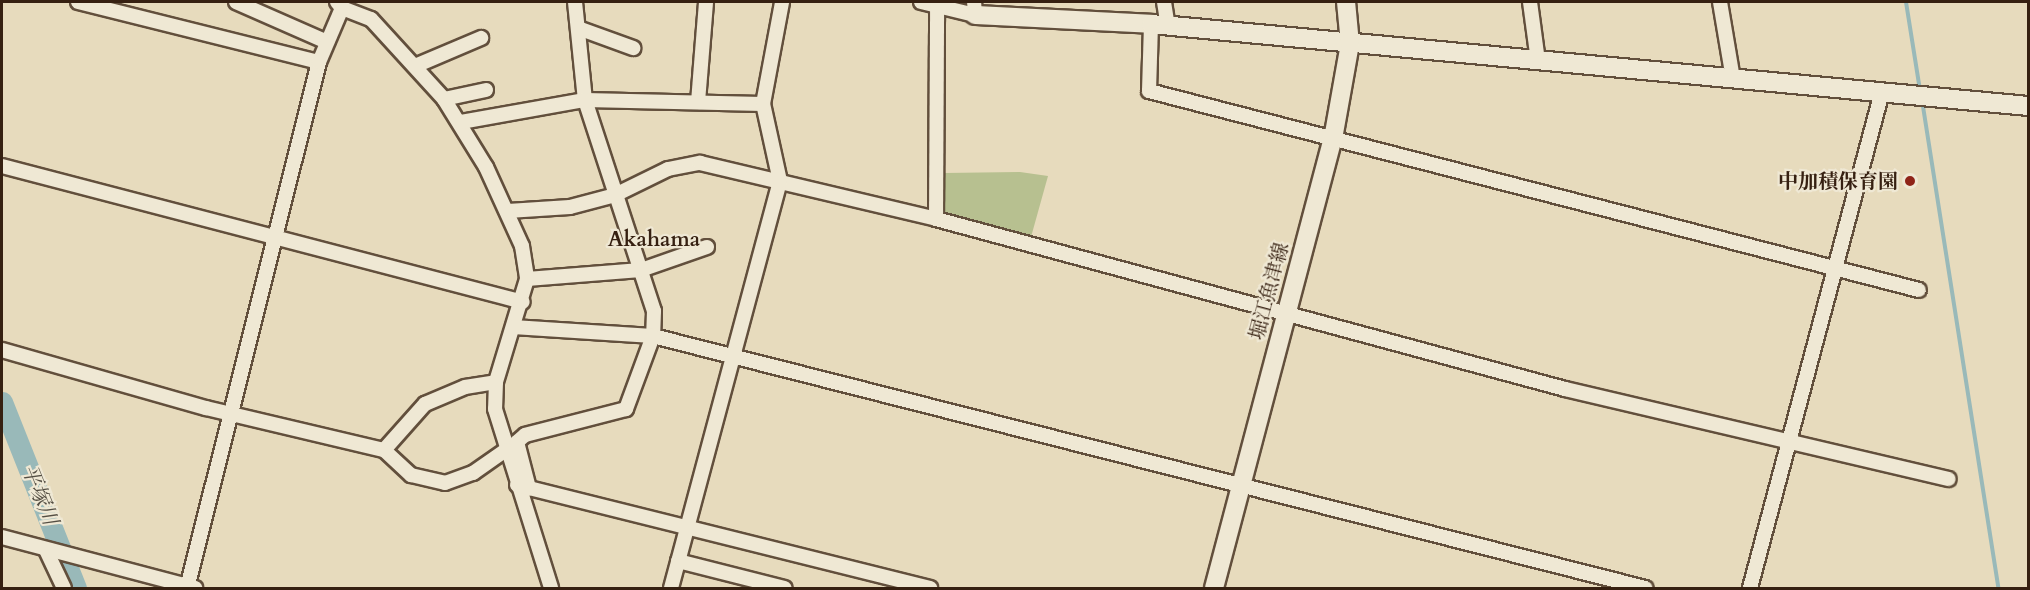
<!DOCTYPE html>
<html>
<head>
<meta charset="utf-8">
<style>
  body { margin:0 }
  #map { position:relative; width:2030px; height:590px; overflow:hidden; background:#e7dbbd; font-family:Cardo,"Noto Serif JP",serif }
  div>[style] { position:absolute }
  .green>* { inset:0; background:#b7c090 }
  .stream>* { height:4px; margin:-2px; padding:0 2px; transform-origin:2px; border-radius:2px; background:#99b9b9 }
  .river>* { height:21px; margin:-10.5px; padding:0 10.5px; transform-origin:10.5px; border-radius:10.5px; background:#99b9b9 }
  .roads { filter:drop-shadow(2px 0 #624f3c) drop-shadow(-2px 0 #624f3c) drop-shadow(0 2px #624f3c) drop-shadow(0 -2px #624f3c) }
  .street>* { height:14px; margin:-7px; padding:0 7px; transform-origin:7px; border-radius:7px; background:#efe8d4 }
  .secondary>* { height:18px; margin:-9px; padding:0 9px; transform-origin:9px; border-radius:9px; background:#efe8d4 }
  .dots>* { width:16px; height:16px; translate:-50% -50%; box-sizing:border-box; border:3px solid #efe8d4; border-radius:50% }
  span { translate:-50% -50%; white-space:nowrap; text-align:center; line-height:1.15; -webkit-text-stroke:4.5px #efe8d4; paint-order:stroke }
  .poi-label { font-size:20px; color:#362011; font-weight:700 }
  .right { translate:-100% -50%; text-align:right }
  .street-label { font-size:20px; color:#362011 }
  .neighbourhood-label { font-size:21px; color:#362011; font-weight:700 }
  .water-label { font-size:21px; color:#544e43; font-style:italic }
  .frame { position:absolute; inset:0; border:3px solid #362011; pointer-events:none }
</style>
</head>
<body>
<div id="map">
  <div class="green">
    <div style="clip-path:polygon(1020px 172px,1048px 176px,1031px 237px,940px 218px,944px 173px)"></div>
  </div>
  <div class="stream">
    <div style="left:1906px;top:2px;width:89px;rotate:81deg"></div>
    <div style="left:1922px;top:100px;width:494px;rotate:81.1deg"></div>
  </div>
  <div class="river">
    <div style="left:2px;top:402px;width:200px;rotate:68.3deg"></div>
  </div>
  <div class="roads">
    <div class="street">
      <div style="left:78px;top:2px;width:248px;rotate:14deg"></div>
      <div style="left:236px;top:2px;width:97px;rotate:23.7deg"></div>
      <div style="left:337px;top:2px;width:8px;rotate:50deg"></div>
      <div style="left:342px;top:8px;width:31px;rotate:21deg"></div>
      <div style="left:371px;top:19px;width:108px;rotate:47.6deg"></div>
      <div style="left:444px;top:99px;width:80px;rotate:58.3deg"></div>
      <div style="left:486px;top:167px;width:87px;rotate:65.5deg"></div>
      <div style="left:522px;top:246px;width:33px;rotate:81deg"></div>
      <div style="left:527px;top:279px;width:108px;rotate:106.8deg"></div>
      <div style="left:496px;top:382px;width:27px;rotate:92deg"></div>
      <div style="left:495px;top:409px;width:188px;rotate:72.6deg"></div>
      <div style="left:575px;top:2px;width:99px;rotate:84.2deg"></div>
      <div style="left:585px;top:100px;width:222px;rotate:71.9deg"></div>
      <div style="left:654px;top:311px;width:25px;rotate:92deg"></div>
      <div style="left:653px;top:336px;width:1024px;rotate:14.25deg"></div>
      <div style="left:921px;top:2px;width:56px;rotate:13.5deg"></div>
      <div style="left:975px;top:15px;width:13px;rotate:-94deg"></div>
      <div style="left:1164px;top:2px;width:25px;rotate:81deg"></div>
      <div style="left:1530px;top:2px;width:60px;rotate:82.3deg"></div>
      <div style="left:1720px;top:2px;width:78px;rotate:80.4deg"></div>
      <div style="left:1151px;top:24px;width:67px;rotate:91.7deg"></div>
      <div style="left:1149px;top:91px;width:795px;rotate:14.49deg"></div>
      <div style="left:578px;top:28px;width:59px;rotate:20deg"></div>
      <div style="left:415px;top:66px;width:72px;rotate:-23deg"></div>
      <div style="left:444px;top:99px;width:43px;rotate:-12.1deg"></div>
      <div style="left:698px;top:102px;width:100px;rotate:-85.4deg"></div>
      <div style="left:461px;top:122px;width:126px;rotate:-10.1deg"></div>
      <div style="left:585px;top:100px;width:178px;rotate:1.3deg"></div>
      <div style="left:2px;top:166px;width:538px;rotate:14.63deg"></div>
      <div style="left:508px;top:211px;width:62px;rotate:-3.7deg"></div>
      <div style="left:570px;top:207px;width:47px;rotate:-14.9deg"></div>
      <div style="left:615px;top:195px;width:59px;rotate:-26.1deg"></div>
      <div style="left:668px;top:169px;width:33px;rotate:-11deg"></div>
      <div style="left:700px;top:163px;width:243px;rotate:13.3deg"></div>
      <div style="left:936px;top:219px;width:652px;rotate:15.12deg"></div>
      <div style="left:1565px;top:389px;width:394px;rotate:13.2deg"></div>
      <div style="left:936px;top:219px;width:213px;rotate:-89.7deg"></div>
      <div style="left:527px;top:279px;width:114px;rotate:-4.5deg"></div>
      <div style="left:641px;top:270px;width:70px;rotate:-19.2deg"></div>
      <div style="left:513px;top:327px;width:140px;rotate:3.7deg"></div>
      <div style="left:653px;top:336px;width:78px;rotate:110.3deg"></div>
      <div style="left:626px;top:409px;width:104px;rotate:165.6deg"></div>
      <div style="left:525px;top:435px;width:11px;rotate:139deg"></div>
      <div style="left:517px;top:442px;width:48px;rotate:75.4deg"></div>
      <div style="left:2px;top:350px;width:212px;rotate:15.9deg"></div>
      <div style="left:206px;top:408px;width:183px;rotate:13.3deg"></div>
      <div style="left:384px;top:450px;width:62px;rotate:-48.3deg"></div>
      <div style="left:425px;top:404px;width:43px;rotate:-23deg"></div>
      <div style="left:465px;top:387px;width:31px;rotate:-9deg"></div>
      <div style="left:384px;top:450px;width:37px;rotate:43deg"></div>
      <div style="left:411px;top:475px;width:35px;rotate:13deg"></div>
      <div style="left:445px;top:483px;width:30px;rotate:-20deg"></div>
      <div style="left:473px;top:473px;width:39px;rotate:-35deg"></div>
      <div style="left:517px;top:485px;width:426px;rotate:14deg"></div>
      <div style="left:2px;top:537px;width:200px;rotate:14.8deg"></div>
      <div style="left:46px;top:550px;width:42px;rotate:64.7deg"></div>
      <div style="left:678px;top:561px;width:110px;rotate:14.2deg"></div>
      <div style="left:187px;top:588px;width:542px;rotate:-75.91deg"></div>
      <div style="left:319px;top:62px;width:59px;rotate:-66.9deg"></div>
      <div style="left:671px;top:588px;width:421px;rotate:-75deg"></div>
      <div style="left:780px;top:181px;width:79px;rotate:-102.4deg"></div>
      <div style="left:763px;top:104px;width:104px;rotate:-79.4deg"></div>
      <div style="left:1750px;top:588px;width:513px;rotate:-75.1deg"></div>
    </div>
    <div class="secondary">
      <div style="left:975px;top:15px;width:176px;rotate:2.9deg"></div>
      <div style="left:1151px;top:24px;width:881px;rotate:5.34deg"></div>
      <div style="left:1214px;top:588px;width:465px;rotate:-75.2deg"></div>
      <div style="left:1333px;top:139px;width:97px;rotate:-79.9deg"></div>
      <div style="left:1350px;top:44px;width:42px;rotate:-95.4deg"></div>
    </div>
  </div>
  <div class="dots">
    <div style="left:1910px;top:181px;background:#8f2418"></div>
  </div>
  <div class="poi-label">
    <span class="right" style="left:1898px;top:181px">中加積保育園</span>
  </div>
  <div class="street-label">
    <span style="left:1269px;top:291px;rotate:-75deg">堀江魚津線</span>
  </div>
  <div class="neighbourhood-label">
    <span style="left:654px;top:240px">Akahama</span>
  </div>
  <div class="water-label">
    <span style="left:39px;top:495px;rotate:68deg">平塚川</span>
  </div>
  <div class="frame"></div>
</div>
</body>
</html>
